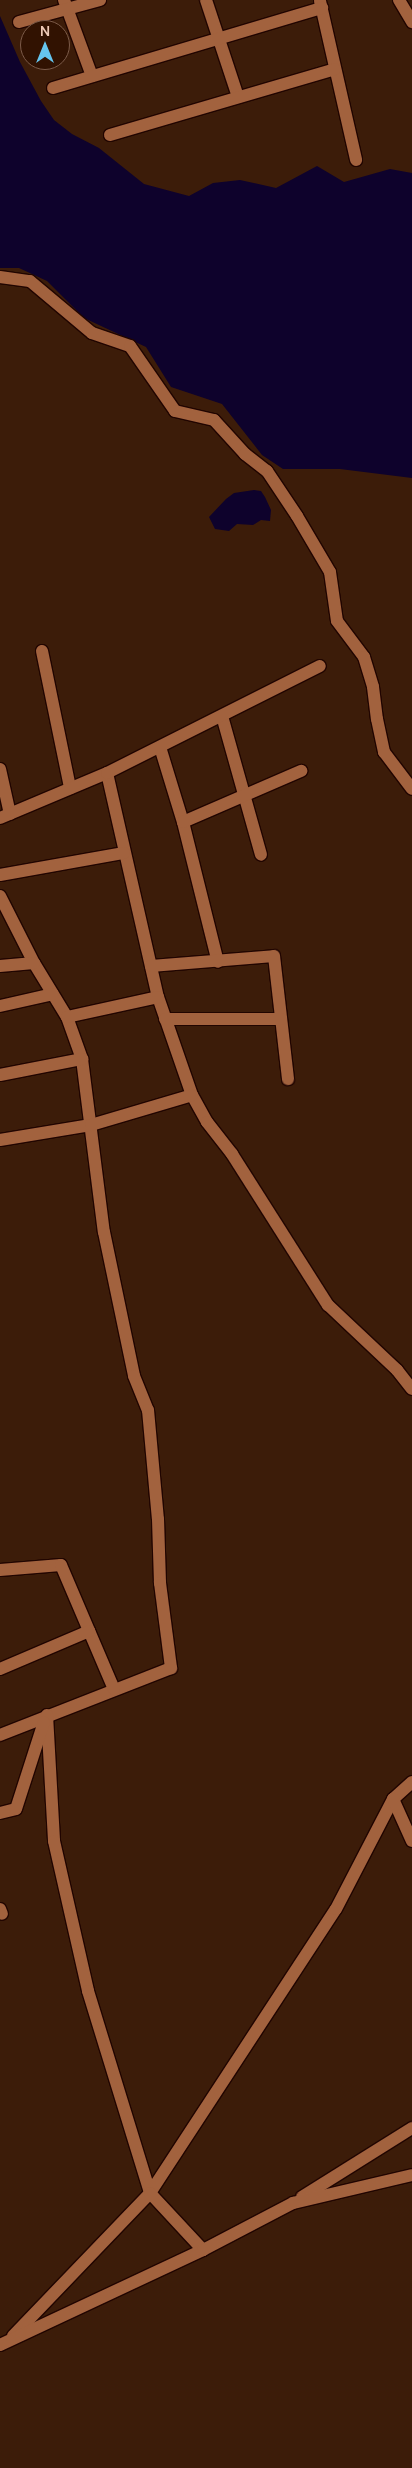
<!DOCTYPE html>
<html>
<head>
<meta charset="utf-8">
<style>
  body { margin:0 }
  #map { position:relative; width:412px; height:2468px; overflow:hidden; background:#3c1c09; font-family:Manrope,sans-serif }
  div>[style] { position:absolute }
  .water>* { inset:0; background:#0e022c }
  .roads { filter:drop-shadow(1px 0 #210500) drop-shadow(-1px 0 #210500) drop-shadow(0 1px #210500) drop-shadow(0 -1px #210500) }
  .minor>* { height:12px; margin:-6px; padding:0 6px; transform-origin:6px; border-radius:6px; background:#a2623e }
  span { translate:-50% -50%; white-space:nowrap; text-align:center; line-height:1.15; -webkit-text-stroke:4px #311201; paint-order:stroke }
  .north { position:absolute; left:20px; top:20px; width:50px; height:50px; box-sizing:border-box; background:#311201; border:1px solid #7c5b49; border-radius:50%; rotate:0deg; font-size:14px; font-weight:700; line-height:20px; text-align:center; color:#edc9b6 }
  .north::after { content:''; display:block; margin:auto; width:18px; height:22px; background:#65c5ee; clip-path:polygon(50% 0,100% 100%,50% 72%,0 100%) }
</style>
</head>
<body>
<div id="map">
  <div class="water">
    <div style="clip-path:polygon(0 16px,20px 62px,41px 101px,54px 120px,72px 134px,99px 148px,144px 184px,189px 196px,213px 183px,240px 180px,276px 188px,317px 166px,344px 182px,390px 169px,412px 173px,412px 478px,340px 469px,283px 469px,262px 455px,222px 404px,171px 387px,146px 347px,84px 318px,47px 281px,19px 268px,0 268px)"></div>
    <div style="clip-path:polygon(254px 490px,261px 491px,265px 497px,271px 510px,270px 521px,261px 520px,253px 525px,237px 524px,229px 531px,215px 529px,209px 517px,226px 499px,234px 493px)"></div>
  </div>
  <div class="roads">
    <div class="minor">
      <div style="left:64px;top:0;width:81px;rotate:69.8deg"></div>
      <div style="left:206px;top:0;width:102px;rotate:71.7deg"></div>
      <div style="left:399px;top:0;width:26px;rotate:59deg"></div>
      <div style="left:320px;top:1px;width:163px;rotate:77.2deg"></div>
      <div style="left:19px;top:22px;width:84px;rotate:-15.2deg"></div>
      <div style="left:53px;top:88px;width:281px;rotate:-16.6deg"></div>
      <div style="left:110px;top:135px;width:234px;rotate:-16.3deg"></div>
      <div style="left:0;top:277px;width:30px;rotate:8deg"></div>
      <div style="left:30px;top:281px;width:81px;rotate:40deg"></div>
      <div style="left:92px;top:333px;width:40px;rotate:18.9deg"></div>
      <div style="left:130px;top:346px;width:79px;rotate:55.3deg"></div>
      <div style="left:175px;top:411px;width:40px;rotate:13deg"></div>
      <div style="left:214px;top:420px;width:46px;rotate:47.6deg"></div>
      <div style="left:245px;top:454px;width:28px;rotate:38deg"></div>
      <div style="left:267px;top:471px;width:54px;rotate:56.3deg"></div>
      <div style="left:297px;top:516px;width:65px;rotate:59.5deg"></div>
      <div style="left:330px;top:572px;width:49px;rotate:81.9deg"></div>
      <div style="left:337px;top:621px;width:45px;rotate:53.1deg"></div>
      <div style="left:364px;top:657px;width:31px;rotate:73deg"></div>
      <div style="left:373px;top:687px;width:32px;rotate:83deg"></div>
      <div style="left:377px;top:719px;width:34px;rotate:78deg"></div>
      <div style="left:384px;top:752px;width:46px;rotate:52.9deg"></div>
      <div style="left:42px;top:651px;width:140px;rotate:78.4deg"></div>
      <div style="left:222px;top:716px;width:144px;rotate:74.3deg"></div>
      <div style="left:160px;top:747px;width:78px;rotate:73deg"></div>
      <div style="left:183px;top:822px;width:144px;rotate:76deg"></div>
      <div style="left:0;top:769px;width:46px;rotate:77.5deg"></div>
      <div style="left:107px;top:773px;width:230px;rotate:77.2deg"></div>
      <div style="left:158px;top:997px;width:104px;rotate:70.9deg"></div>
      <div style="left:192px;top:1095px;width:31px;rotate:61deg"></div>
      <div style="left:207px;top:1122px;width:41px;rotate:52deg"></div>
      <div style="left:232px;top:1154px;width:179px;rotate:57.6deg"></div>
      <div style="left:328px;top:1305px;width:95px;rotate:43.3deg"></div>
      <div style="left:397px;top:1370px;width:24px;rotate:52deg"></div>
      <div style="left:0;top:818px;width:116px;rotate:-22.8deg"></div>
      <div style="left:107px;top:773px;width:238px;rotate:-26.7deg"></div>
      <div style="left:183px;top:822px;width:129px;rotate:-23.4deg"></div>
      <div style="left:0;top:875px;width:126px;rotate:-10.1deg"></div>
      <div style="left:0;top:896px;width:75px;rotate:63.1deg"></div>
      <div style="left:34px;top:963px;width:63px;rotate:58.6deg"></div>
      <div style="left:67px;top:1017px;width:45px;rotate:70.3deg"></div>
      <div style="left:82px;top:1059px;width:174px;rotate:82.8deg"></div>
      <div style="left:104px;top:1232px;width:147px;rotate:78.2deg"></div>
      <div style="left:134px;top:1376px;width:37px;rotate:68deg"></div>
      <div style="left:148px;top:1410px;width:109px;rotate:84.8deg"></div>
      <div style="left:158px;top:1519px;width:64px;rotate:88.2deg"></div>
      <div style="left:160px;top:1583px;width:86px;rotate:82.6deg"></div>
      <div style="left:171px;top:1668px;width:184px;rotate:158.6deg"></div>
      <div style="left:0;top:966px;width:34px;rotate:-5deg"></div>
      <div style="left:151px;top:966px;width:123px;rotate:-4.6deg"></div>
      <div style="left:274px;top:956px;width:124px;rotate:83.5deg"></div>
      <div style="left:0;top:1006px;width:54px;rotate:-12.8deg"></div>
      <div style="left:67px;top:1017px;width:93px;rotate:-12.4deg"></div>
      <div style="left:165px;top:1019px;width:116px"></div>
      <div style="left:0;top:1075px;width:84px;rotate:-11deg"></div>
      <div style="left:0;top:1140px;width:92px;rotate:-9.4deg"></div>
      <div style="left:91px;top:1125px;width:105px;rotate:-16.5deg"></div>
      <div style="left:0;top:1570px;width:61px;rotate:-4.7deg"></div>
      <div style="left:61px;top:1565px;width:135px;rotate:66.9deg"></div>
      <div style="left:0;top:1669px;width:97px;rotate:-23.1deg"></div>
      <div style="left:47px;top:1715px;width:126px;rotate:86.8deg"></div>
      <div style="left:54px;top:1841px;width:154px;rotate:77.2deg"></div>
      <div style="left:88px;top:1991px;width:211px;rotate:72.9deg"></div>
      <div style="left:150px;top:2193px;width:339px;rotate:-56.8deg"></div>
      <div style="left:336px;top:1909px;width:124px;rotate:-62.6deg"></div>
      <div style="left:412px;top:1782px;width:25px;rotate:138deg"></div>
      <div style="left:393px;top:1799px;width:46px;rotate:65.7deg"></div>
      <div style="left:0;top:1813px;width:16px;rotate:-14deg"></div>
      <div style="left:16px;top:1809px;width:91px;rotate:-72.2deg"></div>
      <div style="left:0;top:1909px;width:5px;rotate:68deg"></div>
      <div style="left:302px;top:2197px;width:130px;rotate:-32.1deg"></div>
      <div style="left:13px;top:2336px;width:198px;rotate:-46.2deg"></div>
      <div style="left:150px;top:2193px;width:78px;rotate:47.1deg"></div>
      <div style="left:0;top:2345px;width:224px;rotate:-25.1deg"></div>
      <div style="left:203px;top:2250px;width:102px;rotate:-27.6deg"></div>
      <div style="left:293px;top:2203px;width:122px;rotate:-13.2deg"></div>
    </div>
  </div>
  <div class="north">N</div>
</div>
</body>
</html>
